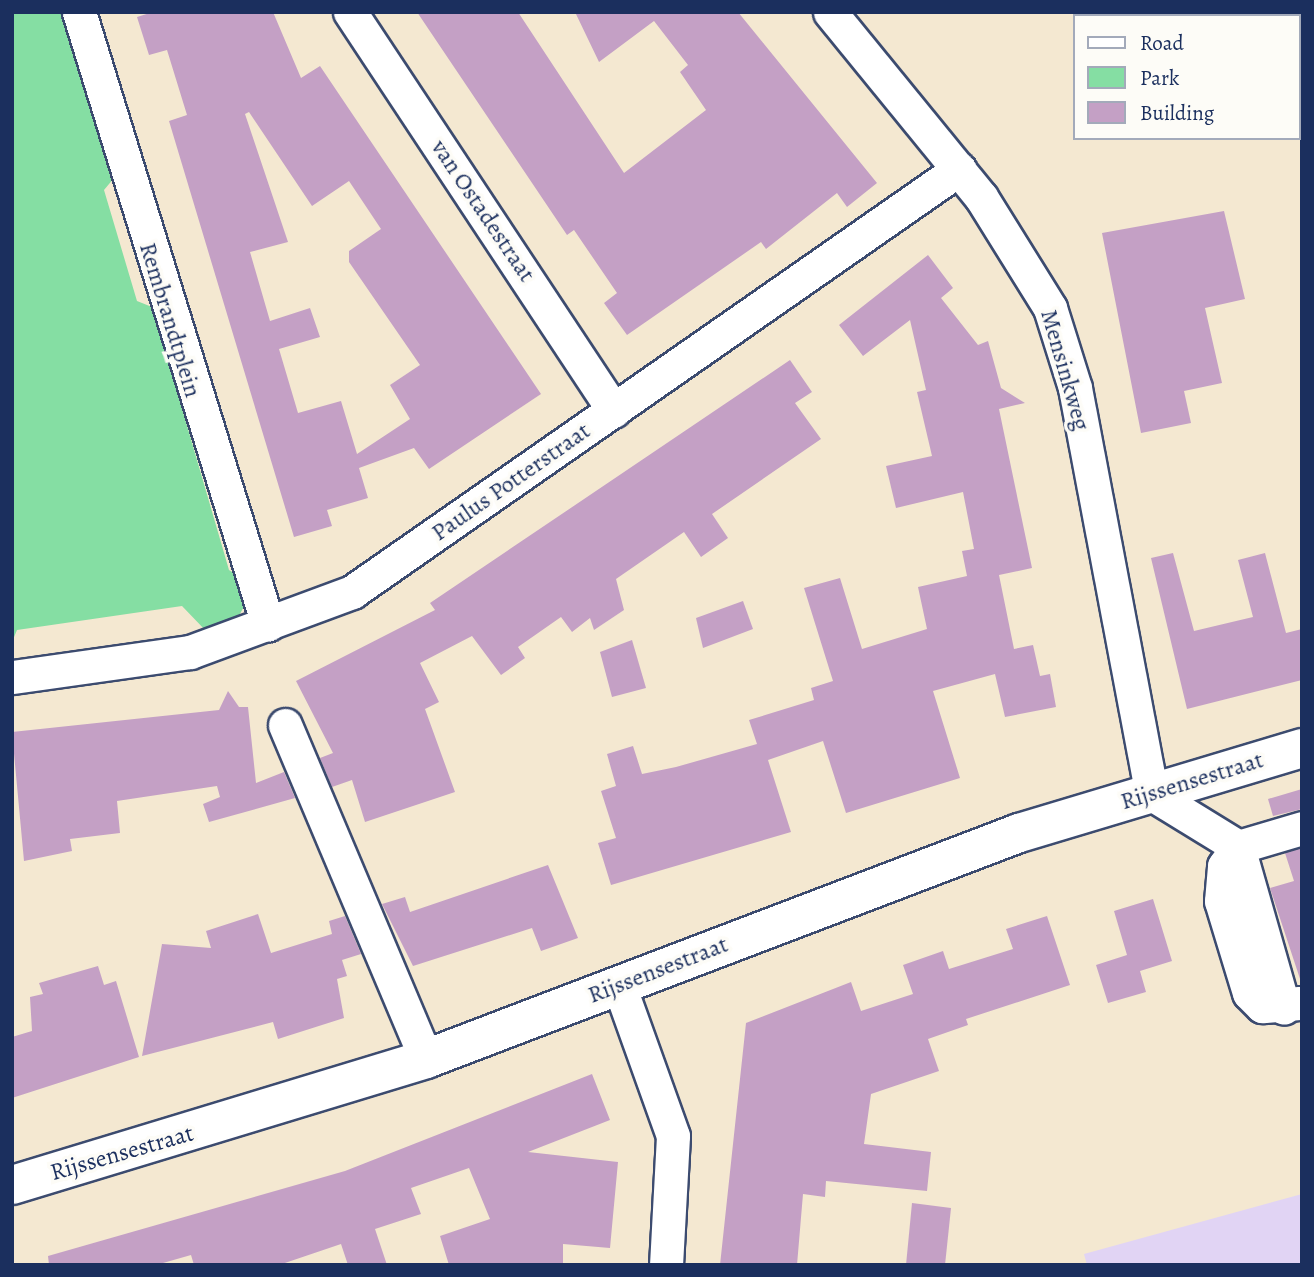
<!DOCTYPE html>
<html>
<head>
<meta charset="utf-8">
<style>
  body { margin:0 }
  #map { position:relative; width:1314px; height:1277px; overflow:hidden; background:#f4e8d1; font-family:Alegreya,serif }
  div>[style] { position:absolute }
  .built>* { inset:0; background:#e1d4f4 }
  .green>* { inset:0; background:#85dea3 }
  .building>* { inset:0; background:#c4a0c5 }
  .roads { filter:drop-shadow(2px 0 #3c4b6f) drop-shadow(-2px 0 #3c4b6f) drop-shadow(0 2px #3c4b6f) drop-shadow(0 -2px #3c4b6f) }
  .minor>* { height:33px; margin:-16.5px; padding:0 16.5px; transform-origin:16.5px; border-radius:16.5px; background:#fff }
  .major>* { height:38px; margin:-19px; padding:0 19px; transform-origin:19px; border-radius:19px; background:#fff }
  span { translate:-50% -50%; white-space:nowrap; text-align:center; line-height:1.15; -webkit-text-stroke:7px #fdfcf7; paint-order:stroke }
  .street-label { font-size:24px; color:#1b2f5e }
  .frame { position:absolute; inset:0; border:14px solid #1b2f5e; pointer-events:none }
  .legend { position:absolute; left:1073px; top:14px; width:228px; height:126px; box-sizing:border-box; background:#fdfcf7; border:2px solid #a3aaba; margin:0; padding:9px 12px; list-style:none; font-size:21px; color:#1b2f5e }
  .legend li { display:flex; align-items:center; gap:14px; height:35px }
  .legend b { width:35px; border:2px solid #a3aaba }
</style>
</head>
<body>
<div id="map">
  <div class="built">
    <div style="clip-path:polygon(1302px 1194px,1302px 1265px,1087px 1265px,1084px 1254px)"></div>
  </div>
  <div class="green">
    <div style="clip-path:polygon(12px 12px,64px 12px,114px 178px,104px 190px,137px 301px,152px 307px,186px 395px,181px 405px,229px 570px,240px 577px,247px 601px,235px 623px,207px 632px,182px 606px,17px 630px,12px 642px)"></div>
  </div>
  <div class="building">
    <div style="clip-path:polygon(evenodd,153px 12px,273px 12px,301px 78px,320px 66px,541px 394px,429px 469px,414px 448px,359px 468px,368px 498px,327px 510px,332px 526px,294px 537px,169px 121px,187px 115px,167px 50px,149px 55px,137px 17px,153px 12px,249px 112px,312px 206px,349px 181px,381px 229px,349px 251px,349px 262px,420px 365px,390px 385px,410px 419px,357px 454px,341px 401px,298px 413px,279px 349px,320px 337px,310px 308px,270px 321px,250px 252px,288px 242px,245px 114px,249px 112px)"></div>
    <div style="clip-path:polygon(417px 12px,518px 12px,624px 173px,706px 110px,680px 72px,688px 65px,654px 21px,599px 62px,575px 12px,738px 12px,877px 183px,847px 207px,837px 193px,766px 249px,761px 242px,627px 335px,604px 303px,617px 293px,574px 230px,567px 235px)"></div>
    <div style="clip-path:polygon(1224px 211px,1245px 299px,1205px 308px,1222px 383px,1184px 391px,1191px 423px,1141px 433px,1102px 233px)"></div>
    <div style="clip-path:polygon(928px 255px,953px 288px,941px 298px,978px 345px,988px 341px,1001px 388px,1025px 403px,999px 409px,1032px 568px,999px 575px,1014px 649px,1033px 645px,1040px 676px,1050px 674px,1056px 707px,1005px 717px,995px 674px,933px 691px,960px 778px,846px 813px,823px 741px,768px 760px,791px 832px,611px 885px,598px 843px,616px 838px,601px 791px,616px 786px,607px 754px,633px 746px,642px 774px,676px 767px,757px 744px,749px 720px,814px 700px,811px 688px,833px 681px,804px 588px,840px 578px,862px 649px,927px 629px,918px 587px,967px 576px,962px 551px,974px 549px,963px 492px,896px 508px,886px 466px,932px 456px,917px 392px,926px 390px,910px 320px,863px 356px,839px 325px)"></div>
    <div style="clip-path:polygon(790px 360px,812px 392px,795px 403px,821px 439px,712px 514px,728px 538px,701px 557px,684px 532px,616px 579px,624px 610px,594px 630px,590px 618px,572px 632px,561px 617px,518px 647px,525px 658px,501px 675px,472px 636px,420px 663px,439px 702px,425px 709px,455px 792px,365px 822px,352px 780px,332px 787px,320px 758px,333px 753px,296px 681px,435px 610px,430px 603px)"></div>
    <div style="clip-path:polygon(1173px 553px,1194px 631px,1253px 617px,1238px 560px,1265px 553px,1286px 633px,1302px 629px,1302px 680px,1187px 709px,1151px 558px)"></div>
    <div style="clip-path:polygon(743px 601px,753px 629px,703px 648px,696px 618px)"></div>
    <div style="clip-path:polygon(632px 640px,646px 688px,612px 697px,600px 652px)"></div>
    <div style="clip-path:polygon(228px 691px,239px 707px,248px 707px,256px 783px,284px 772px,295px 798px,209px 822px,203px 804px,220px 797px,217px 786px,117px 801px,120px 833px,70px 839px,72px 851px,24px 861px,12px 732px,219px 710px)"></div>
    <div style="clip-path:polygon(1302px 789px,1302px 809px,1273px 816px,1268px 799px)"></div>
    <div style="clip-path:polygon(1302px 848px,1302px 985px,1270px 888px,1294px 881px,1285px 853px)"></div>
    <div style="clip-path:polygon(548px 865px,578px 938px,541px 951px,532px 928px,413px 966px,382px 904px,405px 897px,410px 912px)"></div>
    <div style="clip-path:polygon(1153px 899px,1172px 961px,1140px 971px,1146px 992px,1108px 1003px,1096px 965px,1127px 955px,1114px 911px)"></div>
    <div style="clip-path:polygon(258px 914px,271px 953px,332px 934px,329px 921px,345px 916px,361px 954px,342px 960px,347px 976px,337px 979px,344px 1018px,278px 1039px,273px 1022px,142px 1056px,162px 944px,211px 948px,206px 931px)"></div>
    <div style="clip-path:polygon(1047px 916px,1070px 985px,966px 1019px,968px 1025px,928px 1039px,939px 1071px,871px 1094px,864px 1144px,931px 1152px,927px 1191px,826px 1181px,825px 1197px,803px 1194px,797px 1265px,720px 1265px,746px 1023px,851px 982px,861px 1011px,913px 994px,903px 965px,943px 951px,949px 969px,1013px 949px,1006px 929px)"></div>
    <div style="clip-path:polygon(98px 966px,104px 985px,116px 981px,139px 1057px,12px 1098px,12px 1037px,32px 1031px,30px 997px,43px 994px,39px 983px)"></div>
    <div style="clip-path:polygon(592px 1074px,610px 1120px,528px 1152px,618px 1162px,610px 1248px,563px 1244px,563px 1265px,449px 1265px,440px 1236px,490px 1219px,469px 1168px,411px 1188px,421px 1214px,375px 1229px,387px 1265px,348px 1265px,341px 1244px,279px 1265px,194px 1265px,191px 1255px,156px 1265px,49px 1265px,48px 1256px,345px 1171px)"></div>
    <div style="clip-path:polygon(912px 1203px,951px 1208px,945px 1265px,906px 1265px)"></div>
  </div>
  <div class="roads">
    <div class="minor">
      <div style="left:79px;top:12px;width:641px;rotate:72.86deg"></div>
      <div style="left:350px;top:12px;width:478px;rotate:56.5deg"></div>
      <div style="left:830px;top:12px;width:239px;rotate:50.8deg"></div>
      <div style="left:981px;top:197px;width:131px;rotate:58.1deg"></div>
      <div style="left:1050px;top:308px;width:84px;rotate:72.6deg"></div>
      <div style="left:1075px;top:388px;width:413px;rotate:79.3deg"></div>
      <div style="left:1152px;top:794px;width:101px;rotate:31.6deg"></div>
      <div style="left:1238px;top:847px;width:167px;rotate:74.1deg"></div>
      <div style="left:12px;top:677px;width:180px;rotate:-8deg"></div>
      <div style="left:190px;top:652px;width:173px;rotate:-20.3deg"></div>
      <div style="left:352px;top:592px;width:740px;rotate:-34.87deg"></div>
      <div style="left:285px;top:725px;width:363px;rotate:67.1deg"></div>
      <div style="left:619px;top:985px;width:160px;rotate:70.3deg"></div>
      <div style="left:673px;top:1136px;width:129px;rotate:93.1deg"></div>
      <div style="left:1299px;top:1003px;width:37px;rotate:175deg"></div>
      <div style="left:1262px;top:1006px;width:18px;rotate:-135deg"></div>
      <div style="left:1249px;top:993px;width:96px;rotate:-106.9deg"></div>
      <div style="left:1221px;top:901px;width:35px;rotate:-85deg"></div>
      <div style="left:1224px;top:866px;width:24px;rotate:-54deg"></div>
      <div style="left:1238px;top:847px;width:67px;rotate:-16.5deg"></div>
    </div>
    <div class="major">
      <div style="left:12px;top:1185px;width:433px;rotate:-16.9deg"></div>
      <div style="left:426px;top:1059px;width:635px;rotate:-20.86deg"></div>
      <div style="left:1019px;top:833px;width:295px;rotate:-16.7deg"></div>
    </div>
  </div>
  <div class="street-label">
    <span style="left:483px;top:211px;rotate:56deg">van Ostadestraat</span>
    <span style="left:170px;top:320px;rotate:73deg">Rembrandtplein</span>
    <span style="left:1065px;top:370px;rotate:74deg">Mensinkweg</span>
    <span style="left:511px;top:482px;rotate:-35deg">Paulus Potterstraat</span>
    <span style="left:1192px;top:781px;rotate:-17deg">Rijssensestraat</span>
    <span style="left:658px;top:970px;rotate:-21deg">Rijssensestraat</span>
    <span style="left:122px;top:1153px;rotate:-16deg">Rijssensestraat</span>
  </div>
  <div class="frame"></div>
  <ul class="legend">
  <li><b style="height:9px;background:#fff"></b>Road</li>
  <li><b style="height:19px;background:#85dea3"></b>Park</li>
  <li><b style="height:19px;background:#c4a0c5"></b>Building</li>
  </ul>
</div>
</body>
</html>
